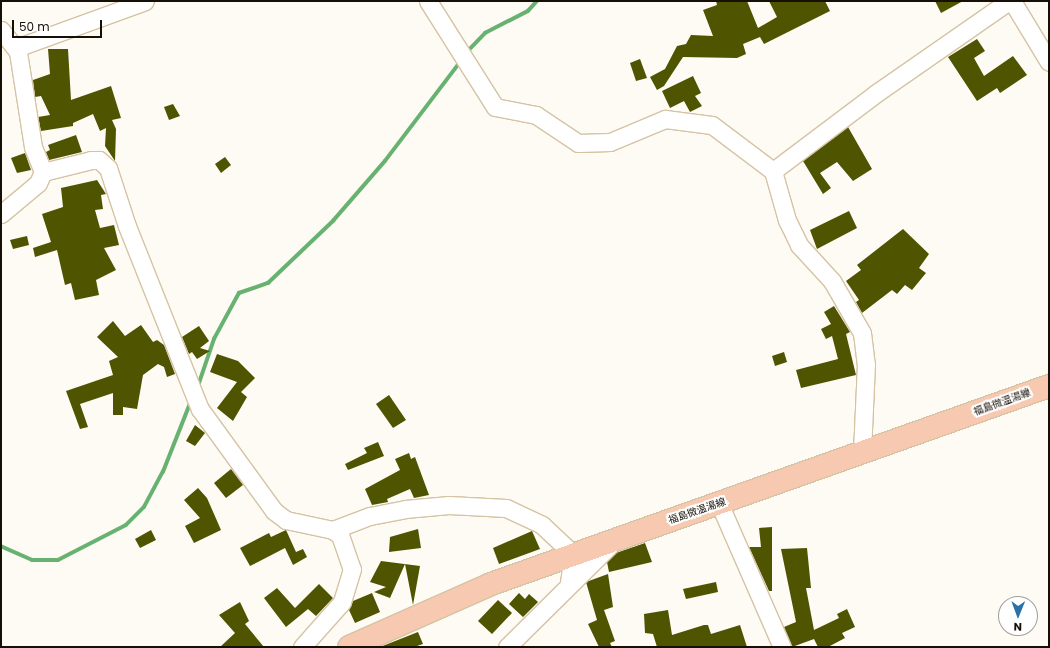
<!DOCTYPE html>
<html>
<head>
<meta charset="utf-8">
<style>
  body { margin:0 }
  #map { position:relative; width:1050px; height:648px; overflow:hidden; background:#fefaf4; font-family:Poppins,"Noto Sans JP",sans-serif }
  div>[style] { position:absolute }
  .stream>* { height:3.5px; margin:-1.75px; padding:0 1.75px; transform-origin:1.75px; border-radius:1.75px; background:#68b271 }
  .building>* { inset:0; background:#4e5400 }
  .roads { filter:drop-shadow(1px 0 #d5c3a3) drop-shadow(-1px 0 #d5c3a3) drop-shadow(0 1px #d5c3a3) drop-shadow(0 -1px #d5c3a3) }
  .minor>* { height:17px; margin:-8.5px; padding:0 8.5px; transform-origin:8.5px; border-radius:8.5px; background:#fff }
  .major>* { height:22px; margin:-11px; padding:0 11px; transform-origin:11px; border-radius:11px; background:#f7c9b0 }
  span { translate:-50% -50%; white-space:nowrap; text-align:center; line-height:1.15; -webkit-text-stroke:4px #fff; paint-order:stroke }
  .street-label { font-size:10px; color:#150f05 }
  .frame { position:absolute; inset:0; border:2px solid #150f05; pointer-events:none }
  .north { position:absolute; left:998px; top:596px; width:40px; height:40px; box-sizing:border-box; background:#fff; border:1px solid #a19f9b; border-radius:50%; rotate:181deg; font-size:11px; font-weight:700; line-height:16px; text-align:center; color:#150f05 }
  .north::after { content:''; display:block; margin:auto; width:14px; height:18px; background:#2a71a6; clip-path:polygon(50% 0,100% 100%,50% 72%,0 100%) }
  .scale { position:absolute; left:12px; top:20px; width:90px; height:18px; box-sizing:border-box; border:2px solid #150f05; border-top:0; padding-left:5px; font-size:12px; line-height:14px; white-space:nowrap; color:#150f05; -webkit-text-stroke:3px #fff; paint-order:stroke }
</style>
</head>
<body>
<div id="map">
  <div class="stream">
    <div style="left:466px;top:53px;width:28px;rotate:-46deg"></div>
    <div style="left:485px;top:33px;width:48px;rotate:-27.1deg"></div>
    <div style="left:528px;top:11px;width:13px;rotate:-48deg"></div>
    <div style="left:198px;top:386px;width:50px;rotate:-71.2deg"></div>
    <div style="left:214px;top:339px;width:52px;rotate:-61.5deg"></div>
    <div style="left:239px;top:293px;width:31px;rotate:-19deg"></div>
    <div style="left:268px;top:283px;width:90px;rotate:-43.6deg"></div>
    <div style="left:333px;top:221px;width:79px;rotate:-49.1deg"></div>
    <div style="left:385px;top:161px;width:126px;rotate:-52.8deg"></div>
    <div style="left:1px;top:546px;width:34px;rotate:24deg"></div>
    <div style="left:32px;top:560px;width:26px"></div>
    <div style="left:58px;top:560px;width:76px;rotate:-27.2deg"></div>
    <div style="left:126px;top:525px;width:25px;rotate:-45deg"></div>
    <div style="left:144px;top:507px;width:40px;rotate:-62deg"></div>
    <div style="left:163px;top:472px;width:76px;rotate:-68.5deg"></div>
  </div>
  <div class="building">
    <div style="clip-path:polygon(716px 1px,747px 1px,758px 28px,777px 17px,769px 1px,825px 1px,830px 11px,764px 44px,760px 37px,743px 44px,746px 54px,737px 58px,683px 57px,664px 86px,657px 90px,650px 77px,665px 69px,677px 46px,686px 44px,691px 35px,713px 36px,703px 10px,717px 5px)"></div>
    <div style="clip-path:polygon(935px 1px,963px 1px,941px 13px)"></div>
    <div style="clip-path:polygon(977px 39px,985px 51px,974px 58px,984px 76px,1013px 56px,1027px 75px,1000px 93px,997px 88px,977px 101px,948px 57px)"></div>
    <div style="clip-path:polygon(48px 49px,68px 49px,71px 100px,111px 86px,121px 118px,112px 120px,116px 129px,115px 161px,105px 146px,106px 128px,100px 131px,93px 114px,73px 123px,73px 126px,41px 131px,38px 117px,50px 115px,41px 96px,35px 97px,33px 80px,50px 74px)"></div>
    <div style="clip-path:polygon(640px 59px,647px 78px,636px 81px,630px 63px)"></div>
    <div style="clip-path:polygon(693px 76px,701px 93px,695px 96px,702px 106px,690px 112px,684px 101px,670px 108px,662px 91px)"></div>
    <div style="clip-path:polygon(173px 104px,180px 116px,169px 120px,164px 107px)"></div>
    <div style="clip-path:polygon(848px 127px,872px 169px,853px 181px,837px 162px,820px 173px,831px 188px,823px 194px,803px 161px)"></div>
    <div style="clip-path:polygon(76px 135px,82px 152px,49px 160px,46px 152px,50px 150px,48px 145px)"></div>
    <div style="clip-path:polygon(25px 153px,31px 170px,17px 173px,11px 158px)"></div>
    <div style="clip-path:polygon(225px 157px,231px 165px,221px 173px,215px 164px)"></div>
    <div style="clip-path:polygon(97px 180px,106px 194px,101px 195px,103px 209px,95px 210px,100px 228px,114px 225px,119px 245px,104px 248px,116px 270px,96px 280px,99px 295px,75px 300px,71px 283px,65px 285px,57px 250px,35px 257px,33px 248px,51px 242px,42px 214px,63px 207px,61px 188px)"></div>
    <div style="clip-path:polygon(849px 211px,857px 228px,817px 249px,810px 230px)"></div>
    <div style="clip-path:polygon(903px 229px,929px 254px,919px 268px,926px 273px,912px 290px,905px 285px,897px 294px,892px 290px,862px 313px,856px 302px,859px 300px,846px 281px,861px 270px,857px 265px)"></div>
    <div style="clip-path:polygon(27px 236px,29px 245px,13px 249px,10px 240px)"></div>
    <div style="clip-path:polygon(834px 306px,850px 332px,846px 334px,856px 375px,801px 388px,796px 370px,838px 359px,832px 336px,826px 339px,821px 329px,831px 324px,824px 312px)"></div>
    <div style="clip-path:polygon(113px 321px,125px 336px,141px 325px,153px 342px,157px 340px,164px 345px,175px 374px,167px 377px,164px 367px,158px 364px,143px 375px,137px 409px,123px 407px,123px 415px,113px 415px,113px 393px,80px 404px,88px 427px,80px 429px,66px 391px,113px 375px,109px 361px,118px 357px,97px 337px)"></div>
    <div style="clip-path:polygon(199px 326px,209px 341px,200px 348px,210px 351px,197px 359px,192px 352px,189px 354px,182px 337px)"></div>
    <div style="clip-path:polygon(784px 352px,787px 362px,775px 366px,772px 356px)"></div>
    <div style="clip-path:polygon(217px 354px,238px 361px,255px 378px,241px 392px,247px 397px,233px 421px,217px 408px,237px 382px,210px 372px)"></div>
    <div style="clip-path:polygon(389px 395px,406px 420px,393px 428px,376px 404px)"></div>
    <div style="clip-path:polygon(195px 425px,205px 433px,195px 446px,186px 441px)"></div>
    <div style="clip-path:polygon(378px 442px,384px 456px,348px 470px,345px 464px,367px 453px,364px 448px)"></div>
    <div style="clip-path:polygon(409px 453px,411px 459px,415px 457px,429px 495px,414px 498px,410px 489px,387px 499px,388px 502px,372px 505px,365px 489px,400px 470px,395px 459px)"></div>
    <div style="clip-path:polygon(231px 469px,243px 485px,226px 498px,214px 483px)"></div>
    <div style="clip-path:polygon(198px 488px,207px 498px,221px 530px,194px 543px,185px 526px,200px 518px,184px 500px)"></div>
    <div style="clip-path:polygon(772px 527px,772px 591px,769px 591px,749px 547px,761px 547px,759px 528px)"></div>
    <div style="clip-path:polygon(418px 529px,421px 548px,389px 552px,390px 537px)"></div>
    <div style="clip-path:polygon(151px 530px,156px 540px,140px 548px,135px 539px)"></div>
    <div style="clip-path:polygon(286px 530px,296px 552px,303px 549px,307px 557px,293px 565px,285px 548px,250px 566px,240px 548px,269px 533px,271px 537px)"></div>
    <div style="clip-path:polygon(532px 531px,540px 549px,499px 564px,493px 548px)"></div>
    <div style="clip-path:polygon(645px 543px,652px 562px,609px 572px,607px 562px,616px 553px)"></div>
    <div style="clip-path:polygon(807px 548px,811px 588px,806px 588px,814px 630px,839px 618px,837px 614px,847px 609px,855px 627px,842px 633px,845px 638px,828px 647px,818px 647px,814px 639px,792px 647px,784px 627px,796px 622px,781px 549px)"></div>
    <div style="clip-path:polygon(381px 561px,420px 566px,413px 605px,405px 564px,390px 598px,374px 592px,386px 587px,370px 582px)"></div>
    <div style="clip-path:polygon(608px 574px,613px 607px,604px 610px,615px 641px,610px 643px,612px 647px,599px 647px,588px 624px,597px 620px,586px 582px)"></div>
    <div style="clip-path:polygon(716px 582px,718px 592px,686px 599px,683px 589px)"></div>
    <div style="clip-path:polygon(319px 584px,333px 598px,316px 616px,308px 609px,286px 627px,264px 598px,277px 588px,295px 608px)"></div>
    <div style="clip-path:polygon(372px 593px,380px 612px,355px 623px,349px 610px,353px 601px)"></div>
    <div style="clip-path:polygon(519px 593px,525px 599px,529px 594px,538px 602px,523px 617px,509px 604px)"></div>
    <div style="clip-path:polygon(498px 600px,512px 613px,492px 634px,478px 621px)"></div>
    <div style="clip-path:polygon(240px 602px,249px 621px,245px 624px,264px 647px,220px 647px,235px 633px,219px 615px)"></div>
    <div style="clip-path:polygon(668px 610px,672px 635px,704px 625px,708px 625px,711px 634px,740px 625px,747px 647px,657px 647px,653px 634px,645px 633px,644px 614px)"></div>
    <div style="clip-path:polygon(418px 632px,423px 644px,414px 647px,380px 647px)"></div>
  </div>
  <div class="roads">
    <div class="minor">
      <div style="left:428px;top:1px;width:125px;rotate:57.7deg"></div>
      <div style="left:495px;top:107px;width:42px;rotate:11deg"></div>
      <div style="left:536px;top:115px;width:50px;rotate:33.7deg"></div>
      <div style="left:578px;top:143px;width:32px;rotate:-2deg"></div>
      <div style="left:610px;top:142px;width:60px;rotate:-22.7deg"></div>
      <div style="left:665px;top:119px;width:47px;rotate:7.3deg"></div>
      <div style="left:712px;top:125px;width:76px;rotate:37deg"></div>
      <div style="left:773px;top:171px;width:51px;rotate:74.1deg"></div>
      <div style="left:787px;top:220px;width:28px;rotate:64deg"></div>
      <div style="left:799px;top:245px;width:49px;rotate:47.5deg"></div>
      <div style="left:832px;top:281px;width:60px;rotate:60deg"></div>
      <div style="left:862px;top:333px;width:31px;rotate:83deg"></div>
      <div style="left:866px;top:364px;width:89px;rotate:92.6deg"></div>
      <div style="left:1012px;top:1px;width:71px;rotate:58.8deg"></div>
      <div style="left:1px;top:30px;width:28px;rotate:52deg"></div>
      <div style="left:18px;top:52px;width:96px;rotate:81deg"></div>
      <div style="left:33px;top:147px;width:27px;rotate:68deg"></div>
      <div style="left:43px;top:172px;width:49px;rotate:-14deg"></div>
      <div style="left:91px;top:160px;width:8px"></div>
      <div style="left:99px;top:160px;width:12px;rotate:42deg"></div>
      <div style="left:108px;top:168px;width:61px;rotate:71.9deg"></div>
      <div style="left:127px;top:226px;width:197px;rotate:68.3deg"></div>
      <div style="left:200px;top:409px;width:126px;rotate:54deg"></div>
      <div style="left:274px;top:511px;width:15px;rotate:37deg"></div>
      <div style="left:286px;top:520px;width:48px;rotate:12deg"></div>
      <div style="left:333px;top:530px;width:9px;rotate:36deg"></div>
      <div style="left:340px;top:535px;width:36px;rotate:71deg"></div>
      <div style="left:352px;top:569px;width:34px;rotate:107deg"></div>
      <div style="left:342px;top:602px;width:60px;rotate:131.6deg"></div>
      <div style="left:16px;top:48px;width:137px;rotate:-20deg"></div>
      <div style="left:773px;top:171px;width:128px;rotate:-37deg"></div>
      <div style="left:875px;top:94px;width:163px;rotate:-34.8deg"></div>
      <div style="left:1px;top:214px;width:48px;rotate:-40deg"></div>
      <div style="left:38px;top:183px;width:12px;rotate:-66deg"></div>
      <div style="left:719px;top:503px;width:157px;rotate:66.4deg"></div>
      <div style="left:333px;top:530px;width:40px;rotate:-21deg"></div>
      <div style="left:370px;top:516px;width:36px;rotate:-11deg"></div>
      <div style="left:405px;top:509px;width:44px;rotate:-5.2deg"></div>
      <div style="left:449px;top:505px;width:57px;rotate:3deg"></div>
      <div style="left:506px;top:508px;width:40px;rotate:25deg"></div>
      <div style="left:542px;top:525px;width:42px;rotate:43.1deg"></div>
      <div style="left:573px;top:554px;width:28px;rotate:98deg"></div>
      <div style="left:507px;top:647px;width:153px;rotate:-44.7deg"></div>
    </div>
    <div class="major">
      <div style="left:349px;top:647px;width:155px;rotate:-23.9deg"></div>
      <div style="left:491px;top:584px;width:592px;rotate:-19.54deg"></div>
    </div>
  </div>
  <div class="street-label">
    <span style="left:1002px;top:402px;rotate:-20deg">福島微温湯線</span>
    <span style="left:697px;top:511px;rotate:-19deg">福島微温湯線</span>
  </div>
  <div class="frame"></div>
  <div class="north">N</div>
  <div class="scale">50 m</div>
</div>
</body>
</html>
